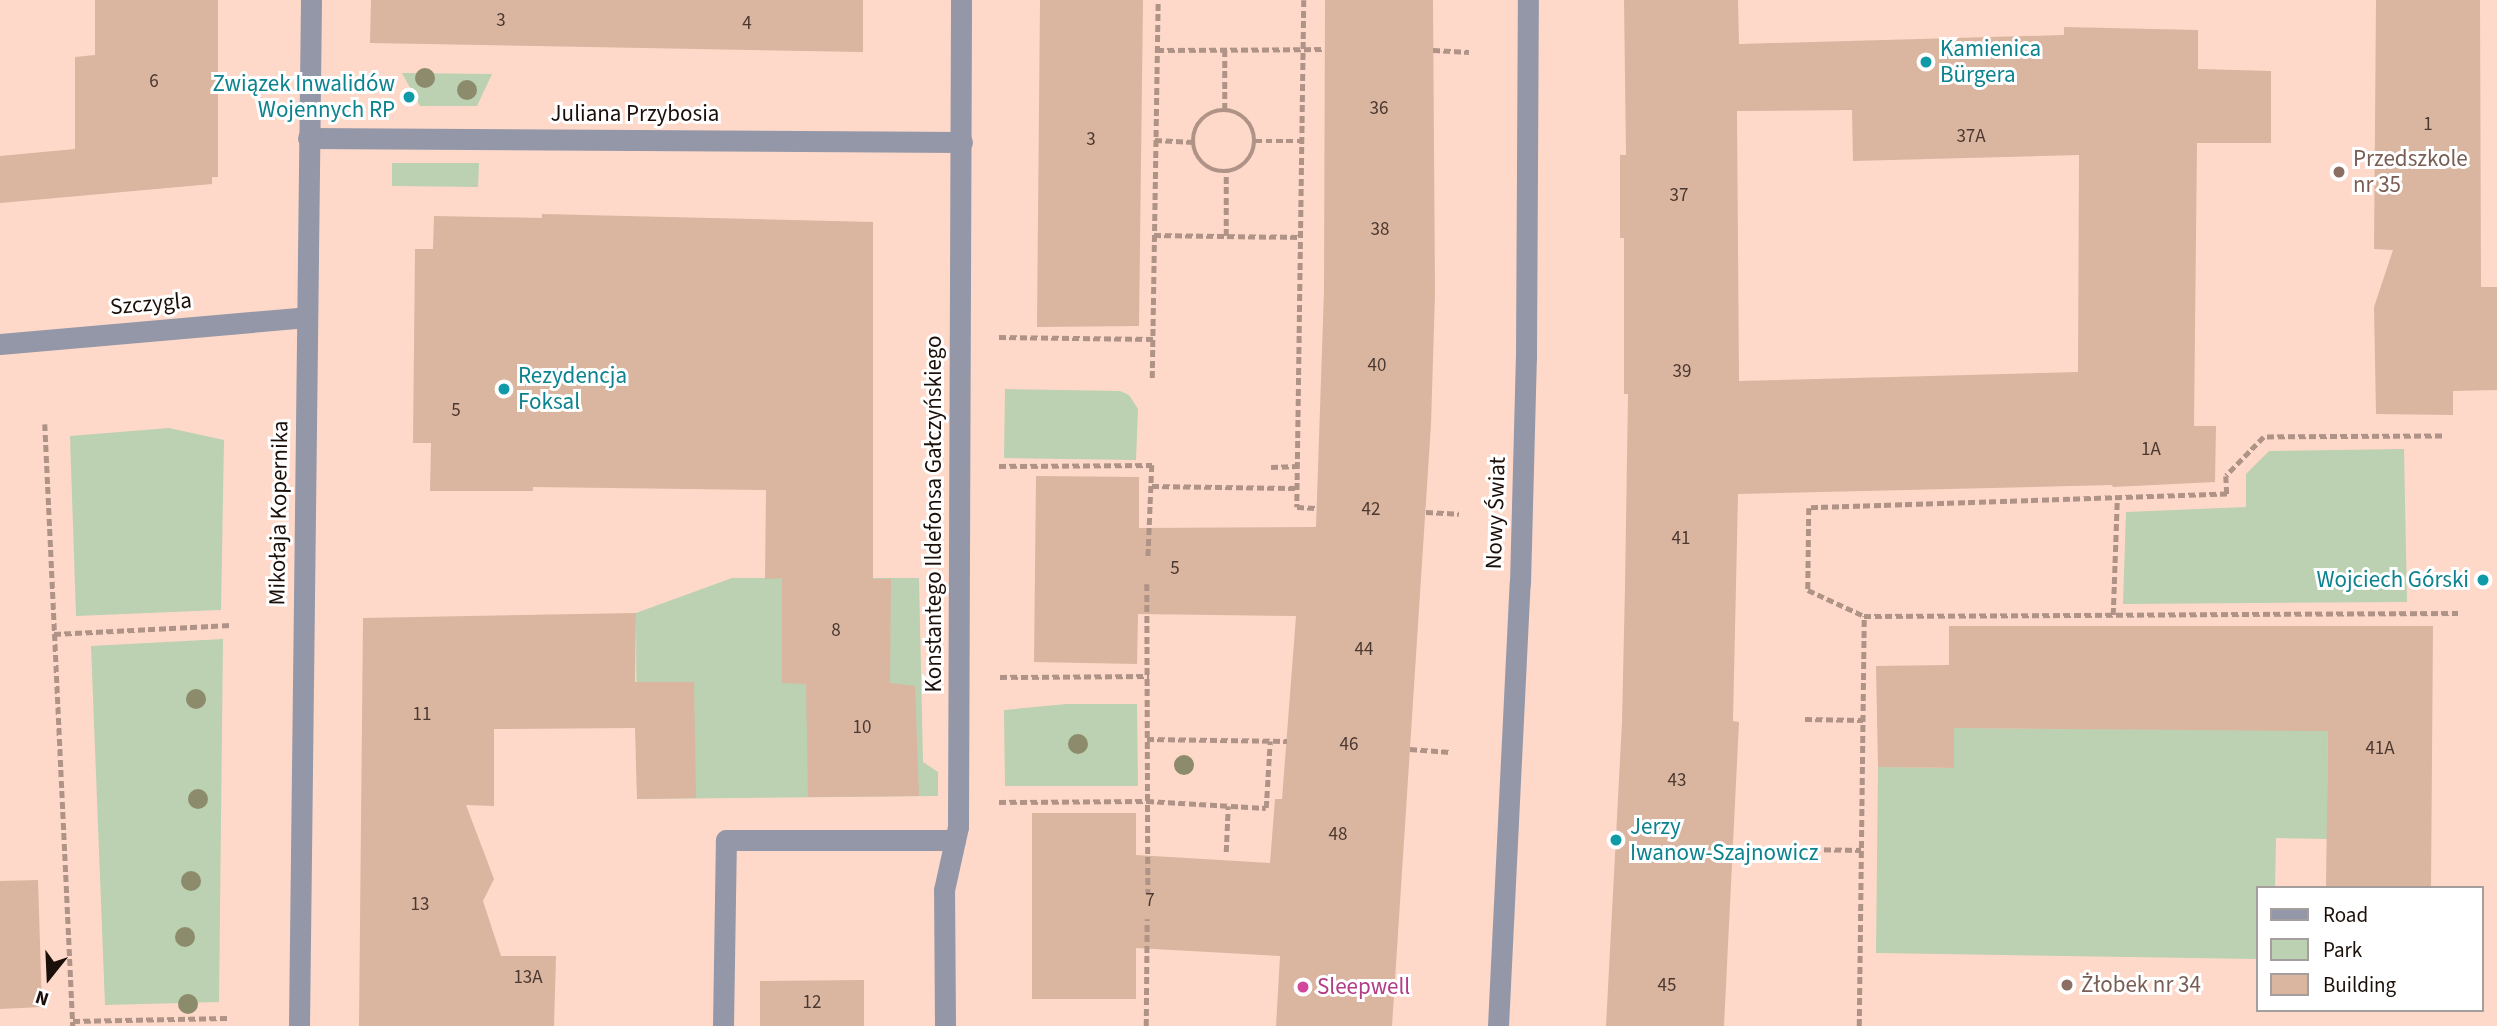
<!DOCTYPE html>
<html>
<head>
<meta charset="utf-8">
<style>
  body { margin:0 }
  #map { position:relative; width:2497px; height:1026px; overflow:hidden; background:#fed9c9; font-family:"Source Sans 3",sans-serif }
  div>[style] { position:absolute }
  .green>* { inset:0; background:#bbd1b1 }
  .building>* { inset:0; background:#dab5a0 }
  .path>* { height:4.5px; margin-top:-2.25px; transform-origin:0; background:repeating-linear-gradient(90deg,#b09387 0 7px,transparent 0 10.5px) }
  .path>.ring { margin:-2.25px; padding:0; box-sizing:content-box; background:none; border:4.5px solid #b09387; border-radius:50% }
  .minor>* { height:21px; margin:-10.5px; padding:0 10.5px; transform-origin:10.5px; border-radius:10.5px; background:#9397a7 }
  .trees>* { width:20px; height:20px; margin:-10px; border-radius:50%; background:#8c8c6c }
  .dots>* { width:19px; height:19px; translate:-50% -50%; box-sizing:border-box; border:4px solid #fff; border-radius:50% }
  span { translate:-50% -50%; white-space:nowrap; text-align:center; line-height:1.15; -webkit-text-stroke:6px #fff; paint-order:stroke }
  .number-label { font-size:19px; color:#4b3830 }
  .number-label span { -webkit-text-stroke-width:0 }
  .culture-label { font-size:23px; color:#0d838f }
  .left { translate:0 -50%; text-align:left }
  .right { translate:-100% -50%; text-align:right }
  .street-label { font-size:23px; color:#1b0f0a }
  .education-label { font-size:23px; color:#785e54 }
  .hotel-label { font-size:23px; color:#b23c85 }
  .legend { position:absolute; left:2256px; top:886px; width:228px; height:126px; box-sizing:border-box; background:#fff; border:2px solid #a49f9d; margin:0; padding:9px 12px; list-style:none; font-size:21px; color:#1b0f0a }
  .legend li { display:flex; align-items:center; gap:14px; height:35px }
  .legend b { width:35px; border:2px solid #a49f9d }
  .north { position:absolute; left:14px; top:942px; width:70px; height:70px; -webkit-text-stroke:5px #fff; paint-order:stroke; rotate:198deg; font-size:19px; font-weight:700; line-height:28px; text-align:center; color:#1b0f0a }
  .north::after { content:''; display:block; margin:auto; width:24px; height:32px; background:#1b0f0a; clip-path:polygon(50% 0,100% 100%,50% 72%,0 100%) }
</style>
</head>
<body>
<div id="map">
  <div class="green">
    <div style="clip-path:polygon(402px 73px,492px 74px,477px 106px,420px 106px)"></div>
    <div style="clip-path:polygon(392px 163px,479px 163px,478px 187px,392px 186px)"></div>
    <div style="clip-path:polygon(1005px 389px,1120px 391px,1129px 395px,1138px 409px,1136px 460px,1004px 458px)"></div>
    <div style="clip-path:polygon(169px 428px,224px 440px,221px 610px,76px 616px,70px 436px)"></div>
    <div style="clip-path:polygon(2404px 449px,2407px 602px,2123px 604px,2126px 512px,2246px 507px,2246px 474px,2269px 451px)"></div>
    <div style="clip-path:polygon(732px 578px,919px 578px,923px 762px,938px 772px,938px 796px,637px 799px,636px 613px)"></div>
    <div style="clip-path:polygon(223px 639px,219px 1002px,105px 1005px,91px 646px)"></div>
    <div style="clip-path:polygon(1067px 704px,1137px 704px,1138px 786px,1005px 786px,1004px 710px)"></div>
    <div style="clip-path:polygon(2328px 725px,2327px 839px,2276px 838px,2275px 888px,2257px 888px,2257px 959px,1876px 953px,1878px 767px,1953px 768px,1954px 728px,2301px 730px)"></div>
  </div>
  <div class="building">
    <div style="clip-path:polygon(95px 0,218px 0,218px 177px,212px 177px,212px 184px,0 203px,0 156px,75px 149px,75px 57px,95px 55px)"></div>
    <div style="clip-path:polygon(371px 0,863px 0,863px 52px,370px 43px)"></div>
    <div style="clip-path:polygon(1040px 0,1143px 0,1139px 326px,1037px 327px)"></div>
    <div style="clip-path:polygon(1325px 0,1433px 0,1435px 294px,1431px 424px,1392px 1026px,1276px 1026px,1280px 956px,1136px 948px,1136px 999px,1032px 999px,1032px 813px,1136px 813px,1136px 855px,1270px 863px,1275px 799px,1282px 799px,1296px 616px,1138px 614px,1137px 664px,1034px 662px,1036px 476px,1139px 477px,1139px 528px,1316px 527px,1324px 291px)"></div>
    <div style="clip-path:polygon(evenodd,1624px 0,1738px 0,1739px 44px,2064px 35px,2064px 27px,2198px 30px,2198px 69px,2271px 71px,2271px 143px,2197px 143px,2194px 426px,2216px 426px,2215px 482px,2113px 487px,2112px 485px,1738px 494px,1733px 721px,1739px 722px,1724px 1026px,1606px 1026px,1622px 722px,1625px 586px,1628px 394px,1624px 394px,1624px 238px,1620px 238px,1620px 155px,1626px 155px,1624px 0,1852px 110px,1853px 161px,2079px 155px,2078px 372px,1739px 381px,1737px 111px,1852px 110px)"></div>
    <div style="clip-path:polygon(2376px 0,2480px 0,2481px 287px,2497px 287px,2497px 390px,2453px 391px,2453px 415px,2376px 414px,2374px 307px,2393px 250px,2374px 249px)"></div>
    <div style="clip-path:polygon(542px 214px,873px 222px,873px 579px,891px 579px,890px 683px,915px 686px,919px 796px,808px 797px,806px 684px,782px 683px,782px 578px,765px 579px,766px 490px,533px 487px,533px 491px,430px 491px,431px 443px,413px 443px,415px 249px,433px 249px,434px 216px,542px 218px)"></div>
    <div style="clip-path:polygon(636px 613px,635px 682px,694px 682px,696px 798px,637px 799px,635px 728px,494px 729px,494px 806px,466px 805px,494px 879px,483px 901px,501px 956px,556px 956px,554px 1026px,359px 1026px,363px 618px)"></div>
    <div style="clip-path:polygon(1949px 626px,2433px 626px,2431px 888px,2326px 888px,2328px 731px,1954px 728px,1954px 768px,1878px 767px,1876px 666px,1949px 665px)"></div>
    <div style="clip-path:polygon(38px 880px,42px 1007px,0 1009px,0 881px)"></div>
    <div style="clip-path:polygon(864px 980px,864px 1026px,760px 1026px,760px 981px)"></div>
  </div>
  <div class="path">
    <div style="left:1304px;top:0;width:507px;rotate:90.79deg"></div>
    <div style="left:1297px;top:507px;width:19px;rotate:3deg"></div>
    <div style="left:1157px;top:50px;width:168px;rotate:-0.3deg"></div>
    <div style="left:1225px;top:50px;width:61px;rotate:90deg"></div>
    <div style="left:1433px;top:50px;width:36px;rotate:3deg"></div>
    <div class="ring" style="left:1193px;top:110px;width:57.5px;height:57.5px"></div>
    <div style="left:1155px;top:140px;width:39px;rotate:3deg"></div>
    <div style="left:1255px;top:141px;width:48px"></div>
    <div style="left:1154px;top:235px;width:147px;rotate:0.8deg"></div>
    <div style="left:1226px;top:236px;width:64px;rotate:-90deg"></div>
    <div style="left:999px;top:337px;width:154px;rotate:0.7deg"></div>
    <div style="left:1152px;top:378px;width:378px;rotate:-89.1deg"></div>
    <div style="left:45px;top:424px;width:603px;rotate:87.34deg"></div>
    <div style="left:2442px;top:436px;width:178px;rotate:179.7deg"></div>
    <div style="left:2264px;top:437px;width:54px;rotate:134.3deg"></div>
    <div style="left:2226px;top:476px;width:18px;rotate:87deg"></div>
    <div style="left:2227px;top:494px;width:418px;rotate:178.1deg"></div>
    <div style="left:1809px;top:508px;width:82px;rotate:90.7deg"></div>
    <div style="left:1808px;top:590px;width:62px;rotate:24.9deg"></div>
    <div style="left:1864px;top:616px;width:594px;rotate:-0.29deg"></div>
    <div style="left:999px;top:466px;width:153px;rotate:-0.4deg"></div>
    <div style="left:1152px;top:465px;width:94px;rotate:92.4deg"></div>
    <div style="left:1271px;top:467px;width:27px;rotate:-2deg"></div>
    <div style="left:1152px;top:486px;width:145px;rotate:0.8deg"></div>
    <div style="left:1426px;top:512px;width:33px;rotate:3deg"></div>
    <div style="left:1147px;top:584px;width:309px;rotate:89.8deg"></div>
    <div style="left:2113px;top:615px;width:115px;rotate:-88deg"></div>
    <div style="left:54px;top:634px;width:177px;rotate:-2.9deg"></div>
    <div style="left:1000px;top:677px;width:149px;rotate:-0.4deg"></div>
    <div style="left:1805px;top:719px;width:58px;rotate:1deg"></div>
    <div style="left:1147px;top:739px;width:140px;rotate:0.8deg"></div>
    <div style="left:1410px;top:749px;width:40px;rotate:4.3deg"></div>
    <div style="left:999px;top:802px;width:148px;rotate:-0.4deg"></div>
    <div style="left:1147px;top:801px;width:119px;rotate:3.4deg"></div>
    <div style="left:1266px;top:808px;width:67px;rotate:-86.6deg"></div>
    <div style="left:1803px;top:849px;width:58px;rotate:1deg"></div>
    <div style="left:1226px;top:852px;width:46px;rotate:-87.5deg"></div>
    <div style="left:73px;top:1021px;width:154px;rotate:-1.1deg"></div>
    <div style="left:1146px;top:1026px;width:107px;rotate:-89.5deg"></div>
    <div style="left:1859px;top:1026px;width:410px;rotate:-89.3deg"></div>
  </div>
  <div class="minor">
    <div style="left:308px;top:138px;width:654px;rotate:0.35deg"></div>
    <div style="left:0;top:344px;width:308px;rotate:-5deg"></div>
    <div style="left:299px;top:1026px;width:1026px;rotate:-89.33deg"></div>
    <div style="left:723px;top:1026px;width:186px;rotate:-89.1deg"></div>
    <div style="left:726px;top:840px;width:229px"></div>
    <div style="left:945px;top:1026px;width:136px;rotate:-90.4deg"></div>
    <div style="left:944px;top:890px;width:65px;rotate:-77.5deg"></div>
    <div style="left:958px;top:827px;width:827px;rotate:-89.79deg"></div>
    <div style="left:1498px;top:1026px;width:444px;rotate:-87.2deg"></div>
    <div style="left:1520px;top:583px;width:225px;rotate:-88.5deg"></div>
    <div style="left:1526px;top:358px;width:358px;rotate:-89.7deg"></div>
  </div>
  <div class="trees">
    <div style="left:425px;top:78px"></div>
    <div style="left:467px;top:90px"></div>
    <div style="left:196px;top:699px"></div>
    <div style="left:1078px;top:744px"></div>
    <div style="left:1184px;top:765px"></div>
    <div style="left:198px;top:799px"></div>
    <div style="left:191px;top:881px"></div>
    <div style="left:185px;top:937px"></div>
    <div style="left:188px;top:1004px"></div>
  </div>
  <div class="dots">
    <div style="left:1926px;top:62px;background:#0f9aa8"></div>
    <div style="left:409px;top:97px;background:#0f9aa8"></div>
    <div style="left:2339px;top:172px;background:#8d6e63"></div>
    <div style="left:504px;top:389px;background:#0f9aa8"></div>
    <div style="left:2483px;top:580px;background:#0f9aa8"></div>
    <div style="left:1616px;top:840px;background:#0f9aa8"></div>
    <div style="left:2067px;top:985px;background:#8d6e63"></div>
    <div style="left:1303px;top:987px;background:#d1479c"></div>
  </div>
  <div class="number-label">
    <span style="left:501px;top:21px">3</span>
    <span style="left:747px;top:24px">4</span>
    <span style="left:154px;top:82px">6</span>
    <span style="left:1379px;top:109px">36</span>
    <span style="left:2428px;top:125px">1</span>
    <span style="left:1971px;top:137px">37A</span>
    <span style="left:1091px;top:140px">3</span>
    <span style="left:1679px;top:196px">37</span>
    <span style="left:1380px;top:230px">38</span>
    <span style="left:1377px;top:366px">40</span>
    <span style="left:1682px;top:372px">39</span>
    <span style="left:456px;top:411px">5</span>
    <span style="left:2151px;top:450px">1A</span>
    <span style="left:1371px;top:510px">42</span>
    <span style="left:1681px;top:539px">41</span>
    <span style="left:1175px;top:569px">5</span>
    <span style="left:836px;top:631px">8</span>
    <span style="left:1364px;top:650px">44</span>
    <span style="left:422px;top:715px">11</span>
    <span style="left:862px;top:728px">10</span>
    <span style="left:1349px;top:745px">46</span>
    <span style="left:2380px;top:749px">41A</span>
    <span style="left:1677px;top:781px">43</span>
    <span style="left:1338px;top:835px">48</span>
    <span style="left:1150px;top:901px">7</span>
    <span style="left:420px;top:905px">13</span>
    <span style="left:528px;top:978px">13A</span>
    <span style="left:1667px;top:986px">45</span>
    <span style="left:812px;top:1003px">12</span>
  </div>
  <div class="culture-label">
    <span class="left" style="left:1940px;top:62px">Kamienica<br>Bürgera</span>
    <span class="right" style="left:395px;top:97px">Związek Inwalidów<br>Wojennych RP</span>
    <span class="left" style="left:518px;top:389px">Rezydencja<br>Foksal</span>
    <span class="right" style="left:2469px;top:580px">Wojciech Górski</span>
    <span class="left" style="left:1630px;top:840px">Jerzy<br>Iwanow-Szajnowicz</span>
  </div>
  <div class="street-label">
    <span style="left:635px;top:114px">Juliana Przybosia</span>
    <span style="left:151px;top:304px;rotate:-5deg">Szczygla</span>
    <span style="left:279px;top:513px;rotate:-89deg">Mikołaja Kopernika</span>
    <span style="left:1496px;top:513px;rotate:-88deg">Nowy Świat</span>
    <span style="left:934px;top:514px;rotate:-90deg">Konstantego Ildefonsa Gałczyńskiego</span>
  </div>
  <div class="education-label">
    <span class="left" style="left:2353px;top:172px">Przedszkole<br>nr 35</span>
    <span class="left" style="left:2081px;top:985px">Żłobek nr 34</span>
  </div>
  <div class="hotel-label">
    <span class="left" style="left:1317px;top:987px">Sleepwell</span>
  </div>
  <ul class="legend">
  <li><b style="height:9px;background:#9397a7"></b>Road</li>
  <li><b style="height:19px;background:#bbd1b1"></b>Park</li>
  <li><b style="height:19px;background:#dab5a0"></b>Building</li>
  </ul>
  <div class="north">N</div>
</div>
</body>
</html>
